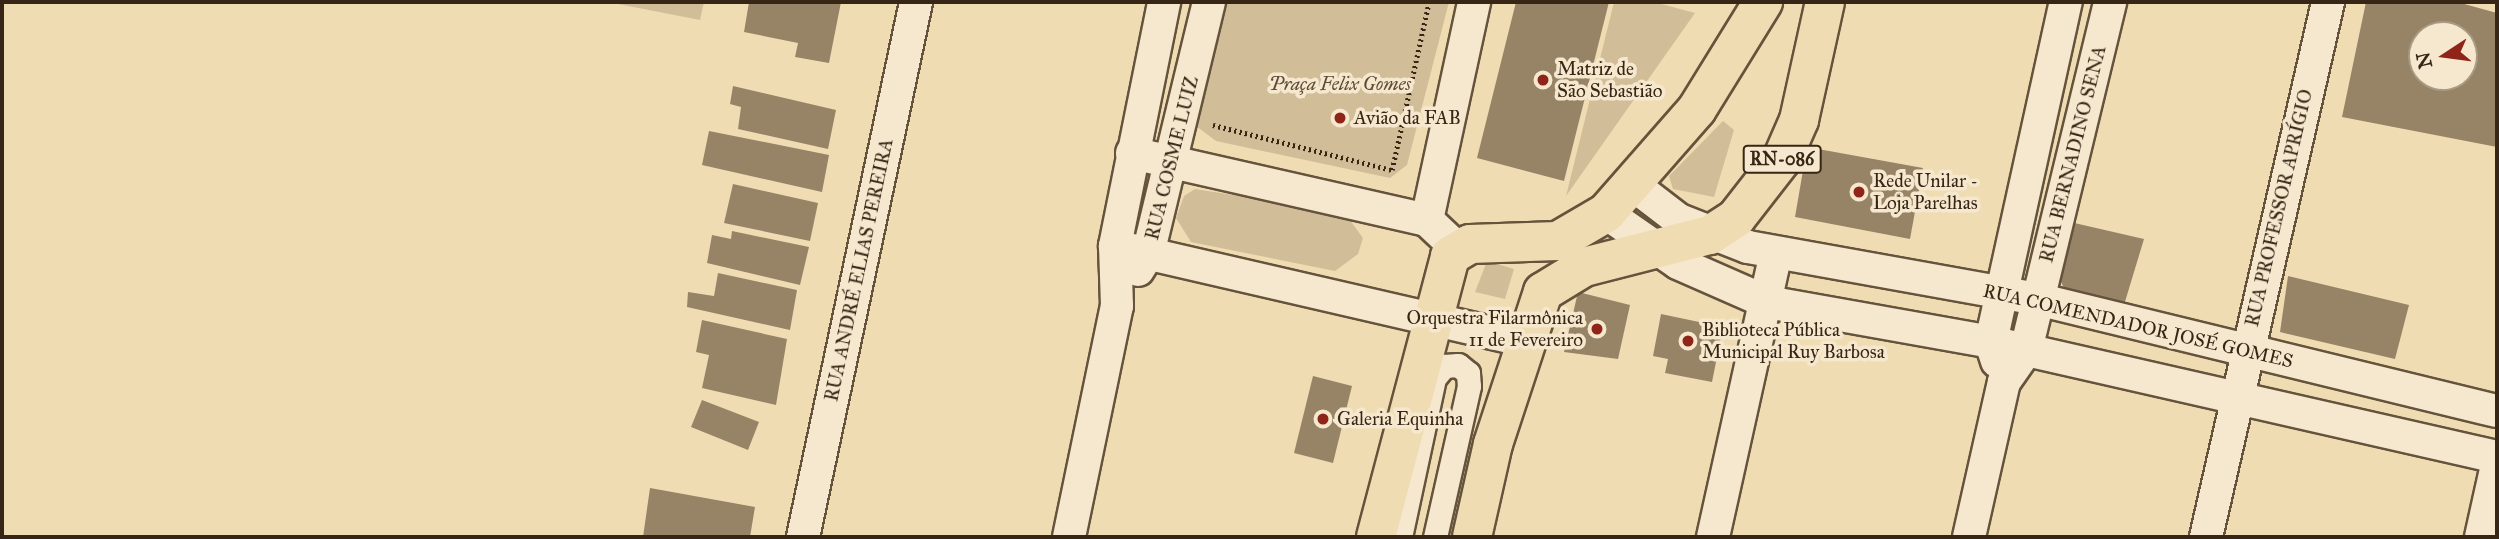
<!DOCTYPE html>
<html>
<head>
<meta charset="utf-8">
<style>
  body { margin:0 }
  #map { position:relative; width:2499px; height:539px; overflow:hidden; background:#f0dcb3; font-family:"IM FELL Great Primer",serif }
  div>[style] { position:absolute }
  .green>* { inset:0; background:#d1bd98 }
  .building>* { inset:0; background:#978467 }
  .path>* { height:4.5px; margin-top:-2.25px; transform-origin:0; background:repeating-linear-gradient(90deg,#372515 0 2px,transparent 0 5.5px) }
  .roads { filter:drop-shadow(2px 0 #65533c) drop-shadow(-2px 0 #65533c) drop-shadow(0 2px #65533c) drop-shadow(0 -2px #65533c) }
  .pedestrian>* { height:23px; margin:-11.5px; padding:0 11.5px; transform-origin:11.5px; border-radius:11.5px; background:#f5e8ce }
  .minor>* { height:32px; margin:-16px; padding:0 16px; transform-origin:16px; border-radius:16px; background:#f5e8ce }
  .primary>* { height:38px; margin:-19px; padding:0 19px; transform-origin:19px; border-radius:19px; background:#f0dcb3 }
  .dots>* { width:19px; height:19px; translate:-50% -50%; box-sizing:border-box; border:4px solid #f5e8ce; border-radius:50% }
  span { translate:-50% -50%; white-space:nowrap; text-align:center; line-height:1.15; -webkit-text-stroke:7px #f5e8ce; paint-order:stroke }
  .shield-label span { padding:2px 5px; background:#f5e8ce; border:2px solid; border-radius:5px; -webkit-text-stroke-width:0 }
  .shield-label { font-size:18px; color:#372515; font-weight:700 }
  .poi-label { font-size:19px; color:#372515 }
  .left { translate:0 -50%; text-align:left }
  .right { translate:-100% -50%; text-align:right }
  .park-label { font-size:19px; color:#5e4b36; font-style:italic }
  .street-label { font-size:19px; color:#372515 }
  .frame { position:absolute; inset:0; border:4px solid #372515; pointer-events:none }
  .north { position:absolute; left:2408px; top:21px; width:70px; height:70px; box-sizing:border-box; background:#f5e8ce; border:2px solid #a99a84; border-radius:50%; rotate:257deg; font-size:19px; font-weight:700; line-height:28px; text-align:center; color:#372515 }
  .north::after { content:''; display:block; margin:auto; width:24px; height:32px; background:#8f2418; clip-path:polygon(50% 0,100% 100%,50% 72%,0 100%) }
</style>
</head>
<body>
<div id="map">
  <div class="green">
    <div style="clip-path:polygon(608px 2px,704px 2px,700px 20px)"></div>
    <div style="clip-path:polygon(1224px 2px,1449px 2px,1407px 165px,1390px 178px,1216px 141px,1196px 126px)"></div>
    <div style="clip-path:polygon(1614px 2px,1654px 2px,1695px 13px,1566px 196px)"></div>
    <div style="clip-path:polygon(1723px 121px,1734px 130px,1714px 197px,1673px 189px,1669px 176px)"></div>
    <div style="clip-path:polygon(1195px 189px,1344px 212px,1363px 238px,1358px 254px,1335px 271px,1191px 242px,1176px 218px,1184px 196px)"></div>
    <div style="clip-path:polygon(1487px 261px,1514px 269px,1505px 299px,1475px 292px)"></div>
  </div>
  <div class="building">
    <div style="clip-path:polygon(749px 2px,841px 2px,829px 63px,795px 57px,798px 43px,744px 32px)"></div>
    <div style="clip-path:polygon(1516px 2px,1609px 2px,1564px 181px,1477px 158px)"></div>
    <div style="clip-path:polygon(evenodd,2366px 2px,2457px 2px,2497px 13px,2497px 147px,2342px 117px,2366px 2px,2422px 35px,2464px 35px,2464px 77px,2422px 77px,2422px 35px)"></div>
    <div style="clip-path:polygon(733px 86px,836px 110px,828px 149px,738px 129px,741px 107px,730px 104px)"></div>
    <div style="clip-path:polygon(709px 131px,829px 155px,822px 192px,702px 165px)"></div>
    <div style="clip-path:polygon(1807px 147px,1923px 168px,1910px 239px,1795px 217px)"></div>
    <div style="clip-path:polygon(733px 184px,818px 203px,810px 241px,724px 223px)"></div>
    <div style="clip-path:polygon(2070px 222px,2144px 239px,2124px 305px,2064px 288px,2056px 272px)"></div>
    <div style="clip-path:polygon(732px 231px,809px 247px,800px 285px,707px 263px,712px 235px,731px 239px)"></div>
    <div style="clip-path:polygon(718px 273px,797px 290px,790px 330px,687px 307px,688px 292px,714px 296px)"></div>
    <div style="clip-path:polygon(2288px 276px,2409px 305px,2395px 359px,2280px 332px)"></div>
    <div style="clip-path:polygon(1578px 292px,1630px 305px,1618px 359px,1564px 352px)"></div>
    <div style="clip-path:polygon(1661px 314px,1723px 327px,1712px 382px,1665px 373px,1668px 359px,1653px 356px)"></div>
    <div style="clip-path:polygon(702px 320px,787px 339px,776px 405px,702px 388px,709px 355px,696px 352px)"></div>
    <div style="clip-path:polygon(1313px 376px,1352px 386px,1333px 463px,1294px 453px)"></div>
    <div style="clip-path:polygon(702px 400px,759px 422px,748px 450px,691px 427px)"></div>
    <div style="clip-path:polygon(650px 488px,755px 507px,750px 537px,643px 537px)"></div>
  </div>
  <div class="path">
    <div style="left:1213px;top:125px;width:185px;rotate:14.1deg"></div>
    <div style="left:1392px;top:170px;width:172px;rotate:-77.6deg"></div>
  </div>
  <div class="roads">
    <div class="pedestrian">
      <div style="left:1400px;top:537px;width:163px;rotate:-77.9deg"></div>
      <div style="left:1434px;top:378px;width:16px;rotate:-50deg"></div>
      <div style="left:1444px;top:366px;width:14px;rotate:-4deg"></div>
      <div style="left:1458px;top:365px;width:13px;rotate:39deg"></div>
      <div style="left:1468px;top:373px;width:13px;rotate:86deg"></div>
      <div style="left:1469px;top:386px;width:155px;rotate:102.7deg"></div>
    </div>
    <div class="minor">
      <div style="left:1132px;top:153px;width:303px;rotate:12.8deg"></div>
      <div style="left:1427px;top:220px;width:42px;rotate:43.1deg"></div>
      <div style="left:1632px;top:184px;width:59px;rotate:37.5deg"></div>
      <div style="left:1679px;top:220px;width:74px;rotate:21.4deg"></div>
      <div style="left:1748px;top:247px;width:294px;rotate:10.2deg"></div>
      <div style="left:2037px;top:299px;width:473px;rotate:13.7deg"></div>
      <div style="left:1606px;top:213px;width:88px;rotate:34.8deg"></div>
      <div style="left:1678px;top:263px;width:97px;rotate:23.7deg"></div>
      <div style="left:1767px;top:302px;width:228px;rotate:10.1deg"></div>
      <div style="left:1991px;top:342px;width:519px;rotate:12.8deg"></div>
      <div style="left:1427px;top:220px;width:223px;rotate:-77.8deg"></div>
      <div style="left:1115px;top:246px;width:421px;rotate:13deg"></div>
      <div style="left:1138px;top:270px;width:19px;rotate:-58deg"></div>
      <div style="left:1148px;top:254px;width:259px;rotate:-76.4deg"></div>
      <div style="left:1997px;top:361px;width:20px;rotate:-108deg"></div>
      <div style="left:1991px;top:342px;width:348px;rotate:-77.6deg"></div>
      <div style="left:803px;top:537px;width:547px;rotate:-78.07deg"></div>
      <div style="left:1069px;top:537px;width:236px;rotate:-78.3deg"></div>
      <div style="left:1117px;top:306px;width:60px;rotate:-91.9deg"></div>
      <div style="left:1115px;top:246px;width:249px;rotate:-78.6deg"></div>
      <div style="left:1713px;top:537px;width:291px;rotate:-77.5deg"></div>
      <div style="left:1969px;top:537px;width:159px;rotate:-77.3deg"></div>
      <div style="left:2004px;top:382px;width:39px;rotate:-55deg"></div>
      <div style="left:2026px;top:350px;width:358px;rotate:-76.4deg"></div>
      <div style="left:2206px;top:537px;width:549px;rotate:-77.15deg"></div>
      <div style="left:2481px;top:537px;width:74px;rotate:-77.5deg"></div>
    </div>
    <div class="primary">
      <div style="left:1376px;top:537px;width:291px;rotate:-75.2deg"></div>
      <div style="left:1450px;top:256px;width:23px;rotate:-31deg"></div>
      <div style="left:1470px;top:244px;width:88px;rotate:-2deg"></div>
      <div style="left:1558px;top:241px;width:56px;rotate:-30.3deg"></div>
      <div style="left:1606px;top:213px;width:138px;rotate:-48.8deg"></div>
      <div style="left:1697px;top:109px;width:126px;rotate:-58.3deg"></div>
      <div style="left:1472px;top:537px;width:95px;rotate:-77.3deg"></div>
      <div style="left:1493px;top:444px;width:160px;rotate:-71.8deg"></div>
      <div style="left:1543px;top:292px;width:48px;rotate:-31.4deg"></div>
      <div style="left:1584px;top:267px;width:130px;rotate:-14.3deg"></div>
      <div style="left:1710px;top:235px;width:31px;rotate:-33deg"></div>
      <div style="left:1736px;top:218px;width:75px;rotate:-52.1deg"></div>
      <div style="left:1782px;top:159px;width:43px;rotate:-66.4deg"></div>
      <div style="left:1799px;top:120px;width:121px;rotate:-77.6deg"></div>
    </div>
  </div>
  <div class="dots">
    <div style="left:1543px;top:80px;background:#8f2418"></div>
    <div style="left:1340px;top:118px;background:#8f2418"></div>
    <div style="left:1859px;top:192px;background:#8f2418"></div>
    <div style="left:1597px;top:329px;background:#8f2418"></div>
    <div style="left:1688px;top:341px;background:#8f2418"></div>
    <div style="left:1323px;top:419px;background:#8f2418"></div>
  </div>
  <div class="shield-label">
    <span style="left:1782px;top:159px">RN-086</span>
  </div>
  <div class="poi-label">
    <span class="left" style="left:1557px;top:80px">Matriz de<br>São Sebastião</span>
    <span class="left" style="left:1354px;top:118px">Avião da FAB</span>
    <span class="left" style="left:1873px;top:192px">Rede Unilar -<br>Loja Parelhas</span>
    <span class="right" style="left:1583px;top:329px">Orquestra Filarmônica<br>11 de Fevereiro</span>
    <span class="left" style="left:1702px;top:341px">Biblioteca Pública<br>Municipal Ruy Barbosa</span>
    <span class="left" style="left:1337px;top:419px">Galeria Equinha</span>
  </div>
  <div class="park-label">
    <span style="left:1340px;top:84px">Praça Felix Gomes</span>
  </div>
  <div class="street-label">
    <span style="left:2073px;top:154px;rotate:-76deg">RUA BERNADINO SENA</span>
    <span style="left:1172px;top:158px;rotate:-76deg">RUA COSME LUIZ</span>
    <span style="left:2279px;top:208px;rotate:-77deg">RUA PROFESSOR APRÍGIO</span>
    <span style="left:859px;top:270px;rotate:-78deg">RUA ANDRÉ ELIAS PEREIRA</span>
    <span style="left:2138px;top:326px;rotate:13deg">RUA COMENDADOR JOSÉ GOMES</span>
  </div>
  <div class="frame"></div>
  <div class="north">N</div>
</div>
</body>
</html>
